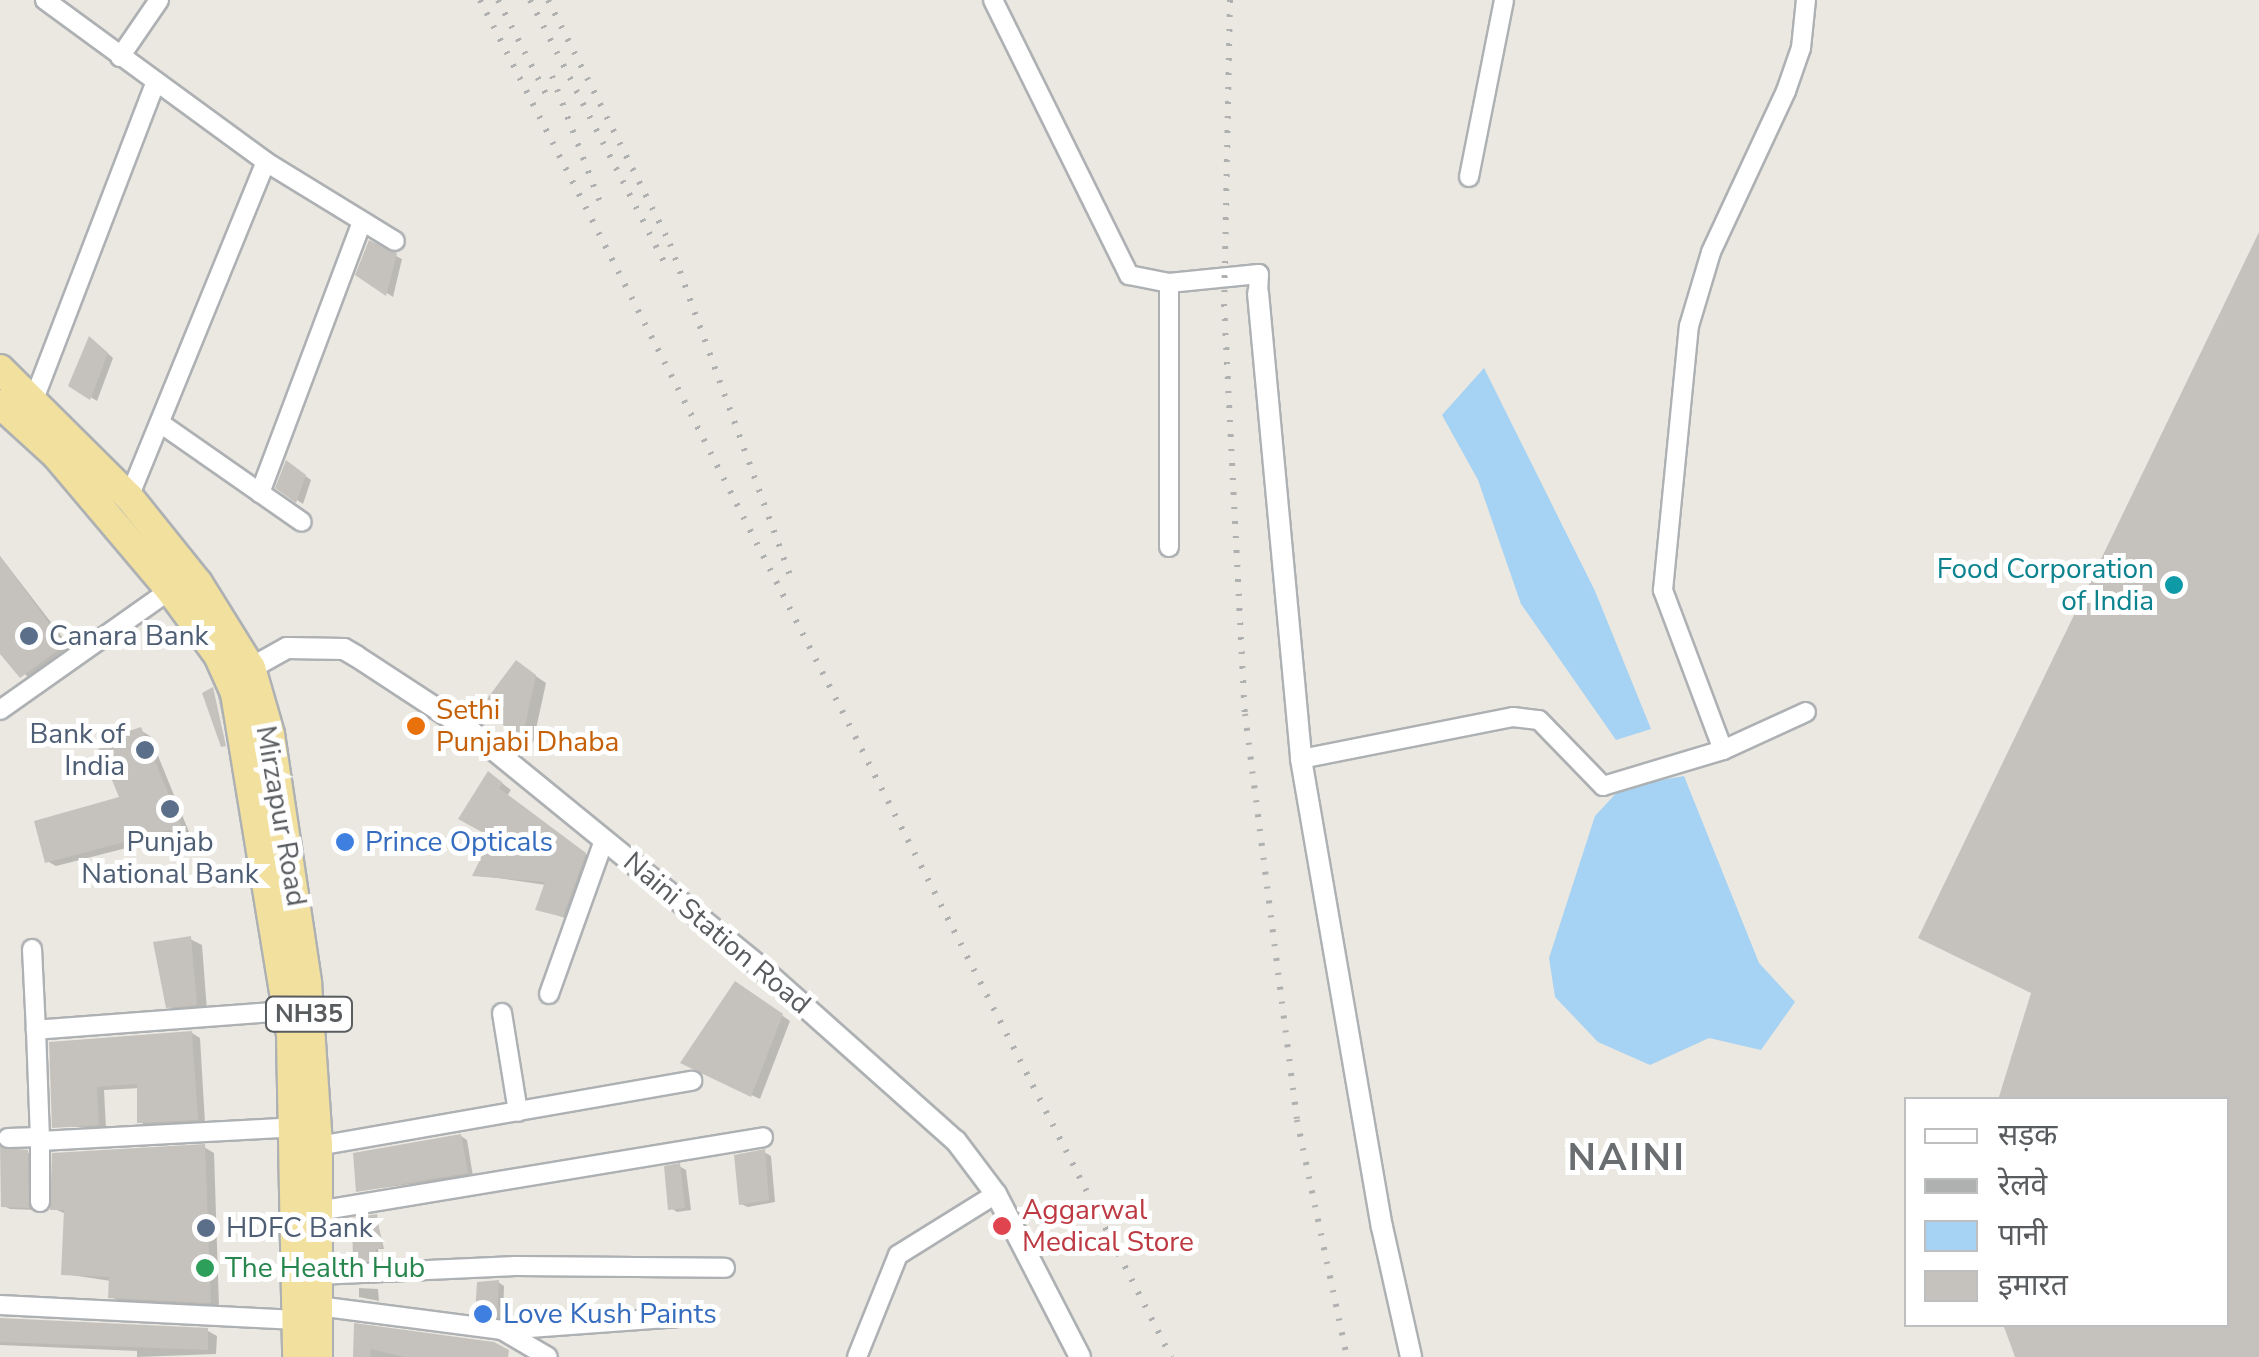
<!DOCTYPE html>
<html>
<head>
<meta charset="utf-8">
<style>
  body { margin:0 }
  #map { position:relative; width:2259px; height:1357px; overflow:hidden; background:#eae8e0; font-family:"Nunito Sans","Noto Sans Devanagari",sans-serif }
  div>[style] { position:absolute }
  .water>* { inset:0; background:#a6d2f4 }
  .shadow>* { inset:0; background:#0003 }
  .building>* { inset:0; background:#c5c2bd }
  .roads { filter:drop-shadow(2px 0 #aeb1b4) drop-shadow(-2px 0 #aeb1b4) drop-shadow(0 2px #aeb1b4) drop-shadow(0 -2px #aeb1b4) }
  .minor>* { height:18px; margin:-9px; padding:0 9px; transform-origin:9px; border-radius:9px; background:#fff }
  .tertiary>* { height:20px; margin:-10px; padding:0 10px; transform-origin:10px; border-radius:10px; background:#fff }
  .trunk>* { height:28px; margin:-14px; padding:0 14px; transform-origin:14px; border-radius:14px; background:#f2e09e }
  .rail>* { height:6px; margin-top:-3px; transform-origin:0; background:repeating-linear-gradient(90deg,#afb0b0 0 2.5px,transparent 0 14.5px) }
  .dots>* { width:28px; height:28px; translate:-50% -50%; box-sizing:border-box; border:5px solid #fff; border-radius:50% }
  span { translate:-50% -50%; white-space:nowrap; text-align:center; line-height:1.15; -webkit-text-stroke:10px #fff; paint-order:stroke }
  .shield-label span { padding:2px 8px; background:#fff; border:2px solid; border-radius:8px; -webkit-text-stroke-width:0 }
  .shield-label { font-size:25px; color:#595c5f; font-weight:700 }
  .culture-label { font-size:28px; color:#0d838f }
  .right { translate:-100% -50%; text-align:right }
  .service-label { font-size:28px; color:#4e5e75 }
  .left { translate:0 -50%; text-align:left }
  .food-label { font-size:28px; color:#c56008 }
  .street-label { font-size:28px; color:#595c5f }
  .shop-label { font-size:28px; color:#366cbe }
  .health-label { font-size:28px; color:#be3a42 }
  .leisure-label { font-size:28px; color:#27864d }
  .district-label { font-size:38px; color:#6a6e71; font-weight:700; letter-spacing:2.5px }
  .legend { position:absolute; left:1904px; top:1097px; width:325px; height:230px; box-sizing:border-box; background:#fff; border:2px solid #bdbebf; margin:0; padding:12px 18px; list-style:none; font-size:30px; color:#595c5f }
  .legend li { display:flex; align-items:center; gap:20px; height:50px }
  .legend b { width:50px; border:2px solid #bdbebf }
</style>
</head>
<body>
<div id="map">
  <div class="water">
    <div style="clip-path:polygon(1484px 368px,1595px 591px,1651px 729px,1616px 740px,1521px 604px,1478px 480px,1442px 415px)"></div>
    <div style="clip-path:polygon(1684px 776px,1759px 963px,1795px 1002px,1761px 1050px,1709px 1038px,1650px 1065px,1598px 1042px,1555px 997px,1549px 958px,1595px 816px,1622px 787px)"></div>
  </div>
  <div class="shadow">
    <div style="clip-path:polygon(370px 243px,402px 259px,393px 297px,358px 274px)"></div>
    <div style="clip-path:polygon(95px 342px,113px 358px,97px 401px,71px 385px)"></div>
    <div style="clip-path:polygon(293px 467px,311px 480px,303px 504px,278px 487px)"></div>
    <div style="clip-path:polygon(0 556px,73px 651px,32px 682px,0 645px)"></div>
    <div style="clip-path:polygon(527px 670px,546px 683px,533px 743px,484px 706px)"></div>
    <div style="clip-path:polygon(217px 692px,218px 693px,229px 745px,228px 744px)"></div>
    <div style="clip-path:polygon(140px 730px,150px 736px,189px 832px,56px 866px,47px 861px,123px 798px)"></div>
    <div style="clip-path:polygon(498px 780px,511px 790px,507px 796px,595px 861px,573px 921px,538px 908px,546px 885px,476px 875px,494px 836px)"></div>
    <div style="clip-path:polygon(190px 939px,202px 945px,207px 1011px,180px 1013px,168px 1006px)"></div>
    <div style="clip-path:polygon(744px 989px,790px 1021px,760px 1099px,692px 1067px)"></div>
    <div style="clip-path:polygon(192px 1033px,200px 1038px,205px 1123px,147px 1126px,140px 1122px,140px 1088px,104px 1090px,106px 1128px,54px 1126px,52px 1044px)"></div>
    <div style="clip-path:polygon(461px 1136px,467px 1140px,473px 1176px,358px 1191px)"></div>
    <div style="clip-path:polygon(204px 1147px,214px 1153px,219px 1307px,121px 1302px,111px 1297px,111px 1281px,64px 1274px,66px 1214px,52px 1208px)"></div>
    <div style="clip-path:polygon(27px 1152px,33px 1156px,35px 1210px,10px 1209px,4px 1206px)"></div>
    <div style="clip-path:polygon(764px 1152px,771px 1156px,775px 1202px,748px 1207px,741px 1204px)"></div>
    <div style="clip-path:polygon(679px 1166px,686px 1170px,691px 1210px,677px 1212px,671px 1208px)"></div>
    <div style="clip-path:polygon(376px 1216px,384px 1249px,378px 1249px,379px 1260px,359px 1261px)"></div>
    <div style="clip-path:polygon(498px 1282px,504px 1286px,503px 1319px,484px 1316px,478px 1313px)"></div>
    <div style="clip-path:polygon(359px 1288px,378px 1289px,379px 1301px,359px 1297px)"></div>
    <div style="clip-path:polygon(0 1320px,208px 1331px,217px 1336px,216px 1354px,137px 1357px,137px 1351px,0 1345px)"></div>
    <div style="clip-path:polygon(356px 1326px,505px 1357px,356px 1357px)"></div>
  </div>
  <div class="building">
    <div style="clip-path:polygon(2259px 232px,2259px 1357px,2015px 1357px,2003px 1324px,2226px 1324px,2226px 1100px,1998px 1100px,2031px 993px,1918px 938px)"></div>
    <div style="clip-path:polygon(369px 240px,397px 253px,386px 296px,355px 275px)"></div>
    <div style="clip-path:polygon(89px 336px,108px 353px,90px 400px,68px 386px)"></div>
    <div style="clip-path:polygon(286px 460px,306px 475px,296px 503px,275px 488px)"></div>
    <div style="clip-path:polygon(0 556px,65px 645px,20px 678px,0 654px)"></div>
    <div style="clip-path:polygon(516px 660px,536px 675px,522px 740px,481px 707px)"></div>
    <div style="clip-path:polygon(213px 687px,226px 746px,221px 747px,202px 693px)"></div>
    <div style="clip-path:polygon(141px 727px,182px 827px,45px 863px,34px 821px,119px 797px,96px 742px)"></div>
    <div style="clip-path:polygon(488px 771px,503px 783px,499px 788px,586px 853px,563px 917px,535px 910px,545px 882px,472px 876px,491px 837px,458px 819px)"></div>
    <div style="clip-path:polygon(191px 936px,197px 1005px,166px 1008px,153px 942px)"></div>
    <div style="clip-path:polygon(735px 981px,783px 1014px,751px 1097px,680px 1063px)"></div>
    <div style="clip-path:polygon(192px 1031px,198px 1120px,137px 1123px,137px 1084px,97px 1087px,99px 1125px,52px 1128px,49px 1042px)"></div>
    <div style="clip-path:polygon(461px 1134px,468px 1173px,356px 1192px,353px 1153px)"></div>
    <div style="clip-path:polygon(205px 1144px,211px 1303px,108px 1298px,109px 1277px,61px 1275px,64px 1210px,50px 1210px,52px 1153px)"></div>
    <div style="clip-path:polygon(0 1147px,28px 1150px,29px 1208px,1px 1207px)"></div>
    <div style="clip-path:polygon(765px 1149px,769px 1200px,739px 1205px,734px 1155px)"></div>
    <div style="clip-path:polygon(680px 1163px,685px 1208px,668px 1210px,664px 1166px)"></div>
    <div style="clip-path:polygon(377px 1214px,382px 1248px,376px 1249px,377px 1260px,353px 1261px,352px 1218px)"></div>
    <div style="clip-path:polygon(499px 1280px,497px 1317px,475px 1314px,477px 1282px)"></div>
    <div style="clip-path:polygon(0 1318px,208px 1328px,208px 1350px,0 1342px)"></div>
    <div style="clip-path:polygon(354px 1323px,494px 1342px,509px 1350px,508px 1357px,404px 1357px,371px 1349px,370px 1357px,353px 1357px)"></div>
  </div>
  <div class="roads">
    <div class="minor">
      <div style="left:45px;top:0;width:274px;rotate:36.2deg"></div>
      <div style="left:266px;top:162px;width:151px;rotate:31.5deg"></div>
      <div style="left:993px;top:0;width:307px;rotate:63.7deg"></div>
      <div style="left:1129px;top:275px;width:41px;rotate:11.3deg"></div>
      <div style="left:120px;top:57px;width:69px;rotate:-55.6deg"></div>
      <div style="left:1469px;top:177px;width:180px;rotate:-78.8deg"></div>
      <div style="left:34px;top:399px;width:338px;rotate:-69deg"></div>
      <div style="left:163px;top:425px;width:169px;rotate:34.9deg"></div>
      <div style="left:260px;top:493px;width:290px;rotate:-69.4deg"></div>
      <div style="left:129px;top:497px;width:362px;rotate:-67.8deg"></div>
      <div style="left:1169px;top:547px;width:264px;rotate:-90deg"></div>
      <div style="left:1169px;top:283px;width:90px;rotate:-5.7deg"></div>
      <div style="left:1259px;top:274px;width:19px;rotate:93deg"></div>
      <div style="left:0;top:710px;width:208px;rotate:-35.2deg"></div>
      <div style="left:1723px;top:750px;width:171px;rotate:-110.6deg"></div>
      <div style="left:1663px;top:590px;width:265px;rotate:-84.4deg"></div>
      <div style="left:1689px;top:326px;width:77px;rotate:-73.4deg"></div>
      <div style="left:1711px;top:252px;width:178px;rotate:-65deg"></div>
      <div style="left:1786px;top:91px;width:46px;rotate:-70.8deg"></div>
      <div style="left:1801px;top:48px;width:48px;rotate:-84.1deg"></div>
      <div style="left:1301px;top:759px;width:216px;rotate:-11.2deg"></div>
      <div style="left:1513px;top:717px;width:26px;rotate:7deg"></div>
      <div style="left:1539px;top:720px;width:92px;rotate:45.9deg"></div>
      <div style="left:1603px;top:786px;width:125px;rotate:-16.7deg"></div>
      <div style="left:1723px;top:750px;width:91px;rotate:-24.6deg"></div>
      <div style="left:32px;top:949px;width:81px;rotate:87.2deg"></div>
      <div style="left:549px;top:994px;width:164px;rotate:-70.3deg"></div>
      <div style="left:287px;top:1011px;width:252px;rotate:175.7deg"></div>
      <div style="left:36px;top:1030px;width:111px;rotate:87.9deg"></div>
      <div style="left:40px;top:1141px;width:255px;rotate:-3.1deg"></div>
      <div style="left:502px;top:1013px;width:100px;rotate:80.8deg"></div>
      <div style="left:8px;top:1138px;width:32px;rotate:-2deg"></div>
      <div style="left:40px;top:1137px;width:65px;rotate:90deg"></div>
      <div style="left:318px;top:1146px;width:380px;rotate:-9.9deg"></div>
      <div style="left:318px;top:1211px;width:451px;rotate:-9.4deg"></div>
      <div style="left:318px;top:1275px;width:198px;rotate:-2.6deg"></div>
      <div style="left:516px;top:1266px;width:209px;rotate:0.5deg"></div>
      <div style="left:0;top:1305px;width:297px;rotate:2.9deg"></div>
      <div style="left:310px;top:1305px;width:194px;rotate:7.4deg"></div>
      <div style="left:502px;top:1330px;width:175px;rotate:-4.2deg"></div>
      <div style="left:502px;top:1330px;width:53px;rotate:30.4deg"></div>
      <div style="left:857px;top:1357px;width:110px;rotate:-68.1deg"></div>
      <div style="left:898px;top:1255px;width:115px;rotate:-31.9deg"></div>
    </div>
    <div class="tertiary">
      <div style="left:1258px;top:293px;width:468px;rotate:84.7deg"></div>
      <div style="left:1301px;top:759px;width:475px;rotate:80.2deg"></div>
      <div style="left:1382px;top:1227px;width:133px;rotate:77.4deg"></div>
      <div style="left:251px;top:668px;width:41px;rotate:-29.1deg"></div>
      <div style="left:287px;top:648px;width:57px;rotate:1deg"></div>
      <div style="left:344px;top:649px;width:14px;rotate:30deg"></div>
      <div style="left:356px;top:656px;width:139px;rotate:33.2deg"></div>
      <div style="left:472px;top:732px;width:380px;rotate:39.2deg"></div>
      <div style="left:766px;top:972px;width:254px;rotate:41.7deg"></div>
      <div style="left:956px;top:1141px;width:66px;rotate:53deg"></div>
      <div style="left:996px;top:1194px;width:183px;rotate:62.7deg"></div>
    </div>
    <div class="trunk">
      <div style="left:0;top:369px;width:182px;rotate:44.8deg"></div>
      <div style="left:129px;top:497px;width:110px;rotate:51.3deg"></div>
      <div style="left:198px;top:583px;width:100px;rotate:58.1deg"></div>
      <div style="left:251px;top:668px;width:69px;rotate:73.9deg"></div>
      <div style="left:270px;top:734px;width:252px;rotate:81.5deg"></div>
      <div style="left:307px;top:983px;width:163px;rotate:86.1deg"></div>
      <div style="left:318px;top:1146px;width:211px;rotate:90deg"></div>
      <div style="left:0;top:404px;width:76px;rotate:42.3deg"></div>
      <div style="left:56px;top:455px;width:177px;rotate:49.8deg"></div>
      <div style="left:170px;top:590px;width:81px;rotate:53.6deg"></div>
      <div style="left:218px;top:655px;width:42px;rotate:65.9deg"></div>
      <div style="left:235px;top:693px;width:348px;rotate:80.7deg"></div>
      <div style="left:291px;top:1036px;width:321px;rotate:88.9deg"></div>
    </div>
  </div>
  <div class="rail">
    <div style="left:480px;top:0;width:1523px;rotate:63.01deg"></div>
    <div style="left:498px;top:0;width:110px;rotate:63deg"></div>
    <div style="left:530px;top:0;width:301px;rotate:62.9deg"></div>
    <div style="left:548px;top:0;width:273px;rotate:63.4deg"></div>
    <div style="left:670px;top:244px;width:356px;rotate:70.1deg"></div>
    <div style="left:1230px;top:0;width:304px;rotate:91.1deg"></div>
    <div style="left:1224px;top:304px;width:411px;rotate:87.1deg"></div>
    <div style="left:1245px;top:714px;width:409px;rotate:82.7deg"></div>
    <div style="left:1297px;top:1120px;width:242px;rotate:78.1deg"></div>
    <div style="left:552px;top:76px;width:133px;rotate:69.2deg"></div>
  </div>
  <div class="dots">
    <div style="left:2174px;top:585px;background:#0f9aa8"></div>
    <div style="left:29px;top:636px;background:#5c6f8a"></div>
    <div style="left:416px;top:726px;background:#e8710a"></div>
    <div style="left:145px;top:750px;background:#5c6f8a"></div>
    <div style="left:170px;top:809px;background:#5c6f8a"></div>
    <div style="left:345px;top:842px;background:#3f7fe0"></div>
    <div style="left:1002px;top:1226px;background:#e0444e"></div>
    <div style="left:206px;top:1228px;background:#5c6f8a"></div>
    <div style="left:205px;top:1268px;background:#2e9e5b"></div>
    <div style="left:483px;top:1314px;background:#3f7fe0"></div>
  </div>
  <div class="shield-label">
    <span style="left:309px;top:1014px">NH35</span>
  </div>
  <div class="culture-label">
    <span class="right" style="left:2154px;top:585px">Food Corporation<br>of India</span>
  </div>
  <div class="service-label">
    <span class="left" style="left:49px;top:636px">Canara Bank</span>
    <span class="right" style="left:125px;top:750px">Bank of<br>India</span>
    <span style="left:170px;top:858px">Punjab<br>National Bank</span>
    <span class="left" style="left:226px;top:1228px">HDFC Bank</span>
  </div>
  <div class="food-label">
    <span class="left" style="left:436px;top:726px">Sethi<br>Punjabi Dhaba</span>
  </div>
  <div class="street-label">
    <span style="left:281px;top:816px;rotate:80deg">Mirzapur Road</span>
    <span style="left:717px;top:933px;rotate:40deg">Naini Station Road</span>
  </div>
  <div class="shop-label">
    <span class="left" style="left:365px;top:842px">Prince Opticals</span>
    <span class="left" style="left:503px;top:1314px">Love Kush Paints</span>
  </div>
  <div class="health-label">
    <span class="left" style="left:1022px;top:1226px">Aggarwal<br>Medical Store</span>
  </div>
  <div class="leisure-label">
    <span class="left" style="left:225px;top:1268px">The Health Hub</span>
  </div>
  <div class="district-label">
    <span style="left:1627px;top:1158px">NAINI</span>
  </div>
  <ul class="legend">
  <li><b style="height:12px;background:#fff"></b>सड़क</li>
  <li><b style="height:12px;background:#afb0b0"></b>रेलवे</li>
  <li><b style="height:28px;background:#a6d2f4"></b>पानी</li>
  <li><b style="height:28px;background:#c5c2bd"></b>इमारत</li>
  </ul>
</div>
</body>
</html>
